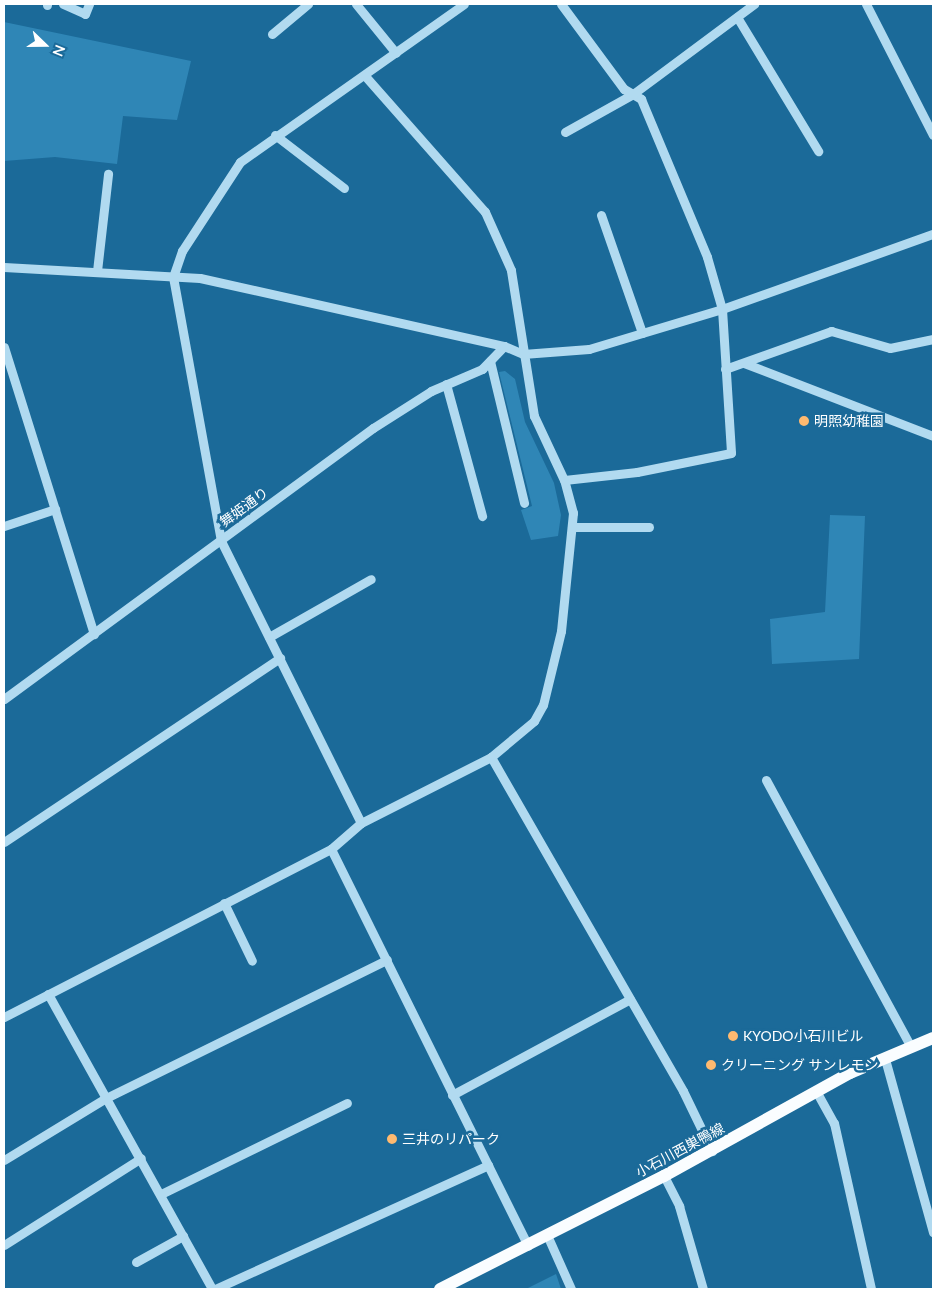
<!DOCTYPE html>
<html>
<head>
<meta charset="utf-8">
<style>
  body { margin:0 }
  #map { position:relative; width:937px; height:1293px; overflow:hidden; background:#1b6a99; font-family:Lato,"Noto Sans JP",sans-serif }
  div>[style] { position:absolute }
  .green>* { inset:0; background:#2f86b6 }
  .minor>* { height:9px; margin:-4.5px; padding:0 4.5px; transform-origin:4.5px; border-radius:4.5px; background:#b1daf0 }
  .major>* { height:12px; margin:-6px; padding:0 6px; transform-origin:6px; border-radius:6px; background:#fafdff }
  .dots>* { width:14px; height:14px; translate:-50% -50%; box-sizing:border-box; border:2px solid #1b6a99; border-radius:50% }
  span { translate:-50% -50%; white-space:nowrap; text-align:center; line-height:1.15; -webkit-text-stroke:5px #1b6a99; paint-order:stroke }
  .poi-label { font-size:14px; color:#fff }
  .left { translate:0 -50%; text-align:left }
  .street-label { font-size:14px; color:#fff }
  .frame { position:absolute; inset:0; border:5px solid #fff; pointer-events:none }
  .north { position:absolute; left:20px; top:20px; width:50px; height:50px; -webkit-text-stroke:4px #1b6a99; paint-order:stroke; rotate:112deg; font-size:14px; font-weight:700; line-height:20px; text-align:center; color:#fff }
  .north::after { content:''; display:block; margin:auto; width:18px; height:22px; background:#fff; clip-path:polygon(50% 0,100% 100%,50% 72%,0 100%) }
</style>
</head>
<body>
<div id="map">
  <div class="green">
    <div style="clip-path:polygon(4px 22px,191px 61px,177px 120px,123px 116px,117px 164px,55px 157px,4px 161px)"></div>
    <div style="clip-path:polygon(505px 371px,515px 379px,525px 422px,554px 483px,561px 515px,558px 536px,531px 540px,521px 510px,532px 506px,499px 372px)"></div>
    <div style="clip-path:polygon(830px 515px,865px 516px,859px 659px,772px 664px,770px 619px,825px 612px)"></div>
    <div style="clip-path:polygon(556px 1274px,561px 1289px,526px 1289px)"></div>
  </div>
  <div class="minor">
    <div style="left:63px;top:4px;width:24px;rotate:24deg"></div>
    <div style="left:85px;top:14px;width:11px;rotate:-68deg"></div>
    <div style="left:356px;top:4px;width:63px;rotate:50.8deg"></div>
    <div style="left:561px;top:4px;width:106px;rotate:53.5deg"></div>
    <div style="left:624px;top:89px;width:20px;rotate:30deg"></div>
    <div style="left:641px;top:99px;width:171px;rotate:67.3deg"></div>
    <div style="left:707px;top:257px;width:54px;rotate:73.9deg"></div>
    <div style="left:722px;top:309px;width:144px;rotate:86.4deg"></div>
    <div style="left:731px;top:453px;width:96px;rotate:168.6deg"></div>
    <div style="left:637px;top:472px;width:73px;rotate:173.7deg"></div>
    <div style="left:866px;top:4px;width:147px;rotate:62.9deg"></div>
    <div style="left:47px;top:5px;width:1px;rotate:-90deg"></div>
    <div style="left:737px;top:17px;width:157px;rotate:58.8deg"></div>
    <div style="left:272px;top:34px;width:47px;rotate:-39.8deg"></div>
    <div style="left:565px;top:132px;width:78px;rotate:-29.2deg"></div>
    <div style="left:633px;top:94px;width:151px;rotate:-36.6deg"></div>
    <div style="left:275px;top:135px;width:87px;rotate:37.5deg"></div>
    <div style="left:601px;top:215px;width:125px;rotate:70.8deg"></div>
    <div style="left:4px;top:267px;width:196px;rotate:3.2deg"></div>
    <div style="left:200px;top:278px;width:312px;rotate:12.6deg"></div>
    <div style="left:504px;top:346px;width:21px;rotate:23deg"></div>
    <div style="left:523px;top:354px;width:66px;rotate:-4.3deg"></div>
    <div style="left:589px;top:349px;width:139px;rotate:-16.7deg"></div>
    <div style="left:722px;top:309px;width:224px;rotate:-19.6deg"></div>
    <div style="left:97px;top:271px;width:98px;rotate:-83.5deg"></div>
    <div style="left:4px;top:347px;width:301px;rotate:72.6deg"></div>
    <div style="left:490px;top:361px;width:146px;rotate:76.5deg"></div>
    <div style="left:744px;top:363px;width:203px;rotate:21.1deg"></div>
    <div style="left:725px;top:369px;width:113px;rotate:-19.7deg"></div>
    <div style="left:831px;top:331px;width:61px;rotate:16.1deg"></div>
    <div style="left:890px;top:348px;width:44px;rotate:-11.8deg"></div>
    <div style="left:446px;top:384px;width:137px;rotate:74.7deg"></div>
    <div style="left:4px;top:526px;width:54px;rotate:-18.4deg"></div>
    <div style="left:572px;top:527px;width:77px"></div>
    <div style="left:269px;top:637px;width:117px;rotate:-29.6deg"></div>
    <div style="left:4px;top:699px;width:458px;rotate:-36.3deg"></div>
    <div style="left:373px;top:428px;width:69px;rotate:-32.5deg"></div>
    <div style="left:431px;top:391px;width:56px;rotate:-23.3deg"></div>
    <div style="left:482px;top:369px;width:32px;rotate:-46deg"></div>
    <div style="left:491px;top:757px;width:385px;rotate:60.1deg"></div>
    <div style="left:683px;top:1091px;width:67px;rotate:64.2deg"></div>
    <div style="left:766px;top:780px;width:304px;rotate:61.5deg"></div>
    <div style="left:361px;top:823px;width:315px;rotate:-116.4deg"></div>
    <div style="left:221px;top:541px;width:268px;rotate:-100.3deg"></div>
    <div style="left:173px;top:277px;width:28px;rotate:-71deg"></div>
    <div style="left:182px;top:251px;width:106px;rotate:-56.9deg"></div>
    <div style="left:240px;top:162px;width:274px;rotate:-35.2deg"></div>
    <div style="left:4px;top:842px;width:332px;rotate:-33.7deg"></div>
    <div style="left:331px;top:849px;width:443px;rotate:63.6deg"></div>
    <div style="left:224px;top:903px;width:64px;rotate:64.2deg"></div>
    <div style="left:48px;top:994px;width:338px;rotate:60.9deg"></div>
    <div style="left:4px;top:1017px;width:368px;rotate:-27.2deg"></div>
    <div style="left:331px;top:849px;width:40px;rotate:-41deg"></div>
    <div style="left:361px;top:823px;width:146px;rotate:-26.9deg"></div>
    <div style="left:491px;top:757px;width:56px;rotate:-39.9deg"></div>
    <div style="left:534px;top:721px;width:18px;rotate:-61deg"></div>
    <div style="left:543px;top:705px;width:76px;rotate:-76.3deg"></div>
    <div style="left:561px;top:631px;width:119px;rotate:-84.2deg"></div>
    <div style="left:573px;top:513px;width:34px;rotate:-105deg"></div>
    <div style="left:564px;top:480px;width:71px;rotate:-115.1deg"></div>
    <div style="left:534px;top:416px;width:148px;rotate:-99deg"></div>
    <div style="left:511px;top:270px;width:64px;rotate:-114.1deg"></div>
    <div style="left:485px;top:212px;width:181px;rotate:-131.4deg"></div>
    <div style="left:885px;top:1059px;width:180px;rotate:74.5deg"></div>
    <div style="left:816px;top:1091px;width:37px;rotate:61deg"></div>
    <div style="left:834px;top:1123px;width:170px;rotate:77.4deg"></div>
    <div style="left:452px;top:1095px;width:202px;rotate:-28.3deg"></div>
    <div style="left:4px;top:1160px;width:119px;rotate:-31.3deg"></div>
    <div style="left:106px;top:1098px;width:313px;rotate:-26.2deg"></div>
    <div style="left:664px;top:1176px;width:34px;rotate:63deg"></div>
    <div style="left:679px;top:1206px;width:86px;rotate:73.9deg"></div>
    <div style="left:161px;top:1194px;width:207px;rotate:-26.1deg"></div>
    <div style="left:547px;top:1235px;width:59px;rotate:66deg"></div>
    <div style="left:4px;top:1245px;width:162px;rotate:-32.4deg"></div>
    <div style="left:136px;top:1262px;width:54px;rotate:-29deg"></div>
    <div style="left:215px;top:1289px;width:300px;rotate:-24.4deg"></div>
  </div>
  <div class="major">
    <div style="left:440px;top:1289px;width:251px;rotate:-26.8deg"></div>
    <div style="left:664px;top:1176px;width:213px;rotate:-29deg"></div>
    <div style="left:850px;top:1073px;width:90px;rotate:-22.9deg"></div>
  </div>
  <div class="dots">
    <div style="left:804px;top:421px;background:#ffba70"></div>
    <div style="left:733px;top:1036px;background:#ffba70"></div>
    <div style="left:711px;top:1065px;background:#ffba70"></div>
    <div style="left:392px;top:1139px;background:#ffba70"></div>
  </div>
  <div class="poi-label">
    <span class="left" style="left:814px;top:421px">明照幼稚園</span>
    <span class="left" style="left:743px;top:1036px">KYODO小石川ビル</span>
    <span class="left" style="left:721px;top:1065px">クリーニング サンレモン</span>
    <span class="left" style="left:402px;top:1139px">三井のリパーク</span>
  </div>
  <div class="street-label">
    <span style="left:244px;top:507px;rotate:-36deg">舞姫通り</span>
    <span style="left:680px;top:1150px;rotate:-28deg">小石川西巣鴨線</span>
  </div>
  <div class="frame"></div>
  <div class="north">N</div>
</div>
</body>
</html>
